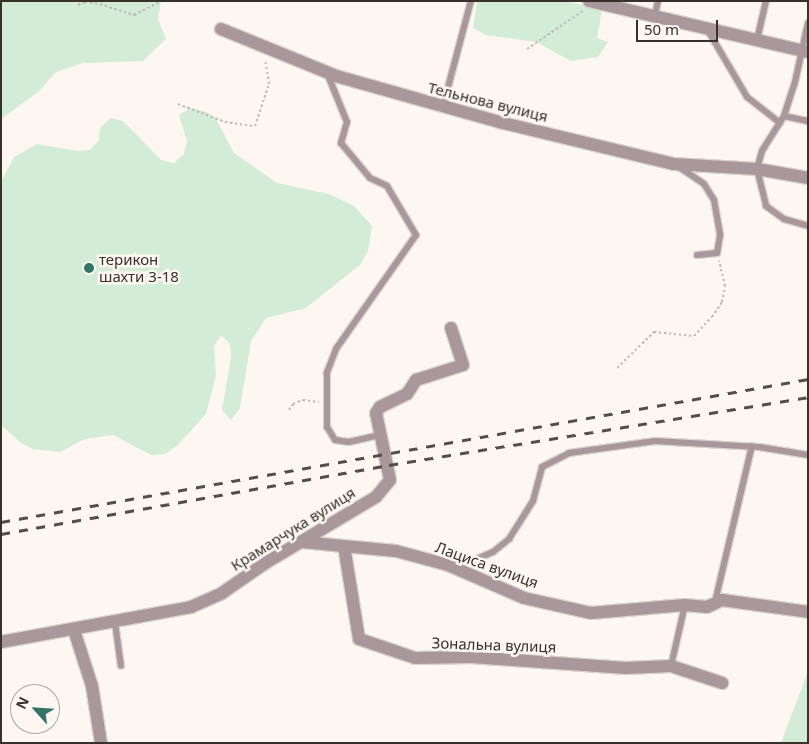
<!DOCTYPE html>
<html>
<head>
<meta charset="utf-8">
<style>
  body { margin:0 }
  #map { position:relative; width:809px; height:744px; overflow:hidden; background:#fef6f1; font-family:"Noto Sans",sans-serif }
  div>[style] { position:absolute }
  .green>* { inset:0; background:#d2ecd6 }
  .path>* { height:2px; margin-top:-1px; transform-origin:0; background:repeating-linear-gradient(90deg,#bfb8b3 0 2.5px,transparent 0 5px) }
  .roads { filter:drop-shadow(1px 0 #dad3ce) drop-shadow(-1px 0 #dad3ce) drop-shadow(0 1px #dad3ce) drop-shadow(0 -1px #dad3ce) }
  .lane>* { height:6px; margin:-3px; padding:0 3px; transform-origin:3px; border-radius:3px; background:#a9979b }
  .street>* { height:12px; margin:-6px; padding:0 6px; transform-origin:6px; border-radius:6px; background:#a9979b }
  .rail>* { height:3px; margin-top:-1.5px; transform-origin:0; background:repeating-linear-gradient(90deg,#554d48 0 9px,transparent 0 18px) }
  .dots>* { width:14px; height:14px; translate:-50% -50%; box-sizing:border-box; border:2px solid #fef6f1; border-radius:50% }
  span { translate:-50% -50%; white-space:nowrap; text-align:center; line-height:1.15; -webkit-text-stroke:5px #fef6f1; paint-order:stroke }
  .street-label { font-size:15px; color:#38312c }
  .poi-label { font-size:15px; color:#38312c }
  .left { translate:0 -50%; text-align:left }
  .frame { position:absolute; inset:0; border:2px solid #38312c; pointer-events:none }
  .north { position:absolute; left:10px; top:684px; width:50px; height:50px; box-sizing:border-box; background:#fef6f1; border:1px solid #afa7a2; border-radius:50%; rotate:296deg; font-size:14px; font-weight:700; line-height:20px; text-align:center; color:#38312c }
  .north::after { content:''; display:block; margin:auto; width:18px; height:22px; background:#327567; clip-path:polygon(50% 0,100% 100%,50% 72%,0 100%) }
  .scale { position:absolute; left:636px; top:20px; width:82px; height:22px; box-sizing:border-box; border:2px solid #38312c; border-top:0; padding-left:6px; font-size:15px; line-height:18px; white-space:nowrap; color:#38312c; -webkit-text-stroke:4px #fef6f1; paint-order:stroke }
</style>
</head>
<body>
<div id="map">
  <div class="green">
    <div style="clip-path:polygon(1px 1px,161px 1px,158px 19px,166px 39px,143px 61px,83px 63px,56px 72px,37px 93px,1px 119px)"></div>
    <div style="clip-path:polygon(477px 1px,566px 1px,602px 10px,597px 38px,608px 42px,598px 57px,571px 61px,536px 42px,486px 35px,473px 28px)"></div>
    <div style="clip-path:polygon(190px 108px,204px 111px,215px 117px,234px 153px,277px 183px,329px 194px,354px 206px,372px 226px,368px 251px,361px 264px,306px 308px,266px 318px,251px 341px,240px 408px,231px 420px,222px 410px,231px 357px,230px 344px,221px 335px,214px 346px,216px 375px,206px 414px,177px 446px,165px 454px,151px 455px,113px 435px,85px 439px,60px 452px,33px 449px,21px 443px,1px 425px,1px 182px,7px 170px,14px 157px,37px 144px,77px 151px,90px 150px,99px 140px,100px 128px,110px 118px,123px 121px,161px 160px,174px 163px,184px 154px,187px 141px,179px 115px)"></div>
    <div style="clip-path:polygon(808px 671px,808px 743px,781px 743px)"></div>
  </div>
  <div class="path">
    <div style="left:78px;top:5px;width:8px;rotate:-23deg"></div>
    <div style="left:85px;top:2px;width:15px;rotate:8deg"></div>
    <div style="left:100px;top:4px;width:36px;rotate:18deg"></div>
    <div style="left:134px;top:15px;width:30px;rotate:-27deg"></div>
    <div style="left:527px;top:49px;width:68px;rotate:-34.2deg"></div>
    <div style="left:178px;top:104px;width:50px;rotate:21deg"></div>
    <div style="left:225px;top:122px;width:30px;rotate:8deg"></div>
    <div style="left:255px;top:126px;width:44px;rotate:-71.6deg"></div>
    <div style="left:269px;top:84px;width:25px;rotate:-99deg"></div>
    <div style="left:617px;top:368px;width:52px;rotate:-44.2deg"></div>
    <div style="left:654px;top:332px;width:40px;rotate:5.7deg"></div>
    <div style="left:694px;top:336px;width:26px;rotate:-47deg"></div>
    <div style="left:712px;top:317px;width:18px;rotate:-56deg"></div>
    <div style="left:722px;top:302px;width:16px;rotate:-79deg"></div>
    <div style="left:725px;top:286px;width:26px;rotate:-103deg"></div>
    <div style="left:289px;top:410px;width:7px;rotate:-56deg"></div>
    <div style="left:293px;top:404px;width:11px;rotate:-22deg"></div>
    <div style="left:303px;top:400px;width:16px;rotate:7deg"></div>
  </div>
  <div class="roads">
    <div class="lane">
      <div style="left:655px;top:15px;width:14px;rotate:-78deg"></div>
      <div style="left:808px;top:23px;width:60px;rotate:102.4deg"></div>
      <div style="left:795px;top:82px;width:36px;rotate:108deg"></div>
      <div style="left:784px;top:116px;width:41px;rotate:122.2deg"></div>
      <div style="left:762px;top:151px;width:19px;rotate:106deg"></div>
      <div style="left:757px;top:169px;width:38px;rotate:76deg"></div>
      <div style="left:766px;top:206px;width:22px;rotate:36deg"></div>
      <div style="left:784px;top:219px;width:25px;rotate:16deg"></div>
      <div style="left:707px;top:29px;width:79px;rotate:59.5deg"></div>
      <div style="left:747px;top:97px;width:42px;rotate:38.2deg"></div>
      <div style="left:757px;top:40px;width:40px;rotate:-77deg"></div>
      <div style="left:327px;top:73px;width:53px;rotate:67.8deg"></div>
      <div style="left:347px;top:122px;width:22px;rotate:106deg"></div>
      <div style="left:341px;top:143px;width:45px;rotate:50.4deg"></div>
      <div style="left:370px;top:178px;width:19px;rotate:25deg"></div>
      <div style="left:387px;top:186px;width:57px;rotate:59.4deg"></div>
      <div style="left:416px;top:235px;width:139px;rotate:125.1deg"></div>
      <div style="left:336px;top:349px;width:26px;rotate:111deg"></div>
      <div style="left:327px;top:373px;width:54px;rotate:90deg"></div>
      <div style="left:327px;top:427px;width:15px;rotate:58deg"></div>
      <div style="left:335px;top:440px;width:14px;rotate:8deg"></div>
      <div style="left:349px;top:442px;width:32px;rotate:-13deg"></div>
      <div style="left:443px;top:106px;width:109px;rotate:-75.1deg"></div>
      <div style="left:784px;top:116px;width:25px;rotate:12deg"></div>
      <div style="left:679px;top:167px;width:30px;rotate:34deg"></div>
      <div style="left:704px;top:184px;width:19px;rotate:58deg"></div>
      <div style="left:714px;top:200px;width:36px;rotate:80deg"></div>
      <div style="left:720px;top:235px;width:18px;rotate:99deg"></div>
      <div style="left:717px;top:253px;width:20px;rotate:174deg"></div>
      <div style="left:453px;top:564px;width:15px;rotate:-4deg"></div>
      <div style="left:468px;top:563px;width:27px;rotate:-24deg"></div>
      <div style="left:493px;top:552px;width:21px;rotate:-39deg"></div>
      <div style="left:509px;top:539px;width:45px;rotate:-57.7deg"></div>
      <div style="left:533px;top:501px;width:35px;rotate:-75deg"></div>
      <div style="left:542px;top:467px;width:30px;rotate:-27deg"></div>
      <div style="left:569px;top:453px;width:87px;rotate:-7.9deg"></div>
      <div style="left:655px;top:441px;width:104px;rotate:3.3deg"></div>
      <div style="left:759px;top:447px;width:50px;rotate:9.3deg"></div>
      <div style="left:715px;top:602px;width:160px;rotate:-76.7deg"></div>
      <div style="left:115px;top:623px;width:43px;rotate:82.1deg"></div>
      <div style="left:671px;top:666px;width:63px;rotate:-77.1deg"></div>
    </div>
    <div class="street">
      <div style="left:589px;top:1px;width:225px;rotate:13.1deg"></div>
      <div style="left:221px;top:29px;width:124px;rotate:22.2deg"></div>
      <div style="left:336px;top:76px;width:173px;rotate:15.7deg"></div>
      <div style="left:503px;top:123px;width:176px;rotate:13.5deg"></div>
      <div style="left:674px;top:164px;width:83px;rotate:3.4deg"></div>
      <div style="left:757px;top:169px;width:52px;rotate:10deg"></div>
      <div style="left:302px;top:542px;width:94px;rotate:5.5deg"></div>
      <div style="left:396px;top:551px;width:54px;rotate:15.1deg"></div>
      <div style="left:448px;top:565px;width:83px;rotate:23.5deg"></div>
      <div style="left:524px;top:598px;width:69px;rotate:12.6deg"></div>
      <div style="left:591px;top:613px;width:94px;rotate:-4.9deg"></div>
      <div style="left:685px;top:605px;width:22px;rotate:5deg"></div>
      <div style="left:707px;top:607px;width:17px;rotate:-25deg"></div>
      <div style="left:722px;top:600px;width:87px;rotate:7.9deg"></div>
      <div style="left:344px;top:546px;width:94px;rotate:80.8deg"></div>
      <div style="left:359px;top:639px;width:59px;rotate:18.7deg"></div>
      <div style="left:415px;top:658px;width:56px;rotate:-1deg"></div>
      <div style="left:471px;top:657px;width:155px;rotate:4.1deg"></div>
      <div style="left:626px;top:668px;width:45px;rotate:-2.5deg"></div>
      <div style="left:671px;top:666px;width:54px;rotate:18.4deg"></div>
      <div style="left:74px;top:630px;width:59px;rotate:72.2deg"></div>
      <div style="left:92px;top:686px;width:58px;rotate:81deg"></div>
      <div style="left:1px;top:642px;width:193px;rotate:-10.4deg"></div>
      <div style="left:191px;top:607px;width:34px;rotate:-24deg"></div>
      <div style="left:222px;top:593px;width:55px;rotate:-34.6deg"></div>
      <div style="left:267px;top:562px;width:127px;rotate:-30.8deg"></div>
      <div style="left:376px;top:497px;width:22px;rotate:-51deg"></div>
      <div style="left:390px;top:480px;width:68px;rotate:-101.8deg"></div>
      <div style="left:376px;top:413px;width:7px;rotate:-56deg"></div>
      <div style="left:380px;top:407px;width:30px;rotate:-26deg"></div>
      <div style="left:407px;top:394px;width:17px;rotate:-57deg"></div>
      <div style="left:416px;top:380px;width:49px;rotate:-17.7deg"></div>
      <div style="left:463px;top:365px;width:39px;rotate:-108deg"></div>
    </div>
  </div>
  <div class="rail">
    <div style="left:1px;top:522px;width:820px;rotate:-10.05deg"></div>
    <div style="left:1px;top:534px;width:394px;rotate:-10.1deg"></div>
    <div style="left:389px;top:465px;width:424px;rotate:-9.2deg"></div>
  </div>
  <div class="dots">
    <div style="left:89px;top:268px;background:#327567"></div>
  </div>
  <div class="street-label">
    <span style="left:488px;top:102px;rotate:14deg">Тельнова вулиця</span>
    <span style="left:293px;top:529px;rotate:-32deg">Крамарчука вулиця</span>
    <span style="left:487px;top:565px;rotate:20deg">Лациса вулиця</span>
    <span style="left:494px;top:645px;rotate:2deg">Зональна вулиця</span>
  </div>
  <div class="poi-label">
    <span class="left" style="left:99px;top:268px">терикон<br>шахти 3-18</span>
  </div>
  <div class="frame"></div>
  <div class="north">N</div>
  <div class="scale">50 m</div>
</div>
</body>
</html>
